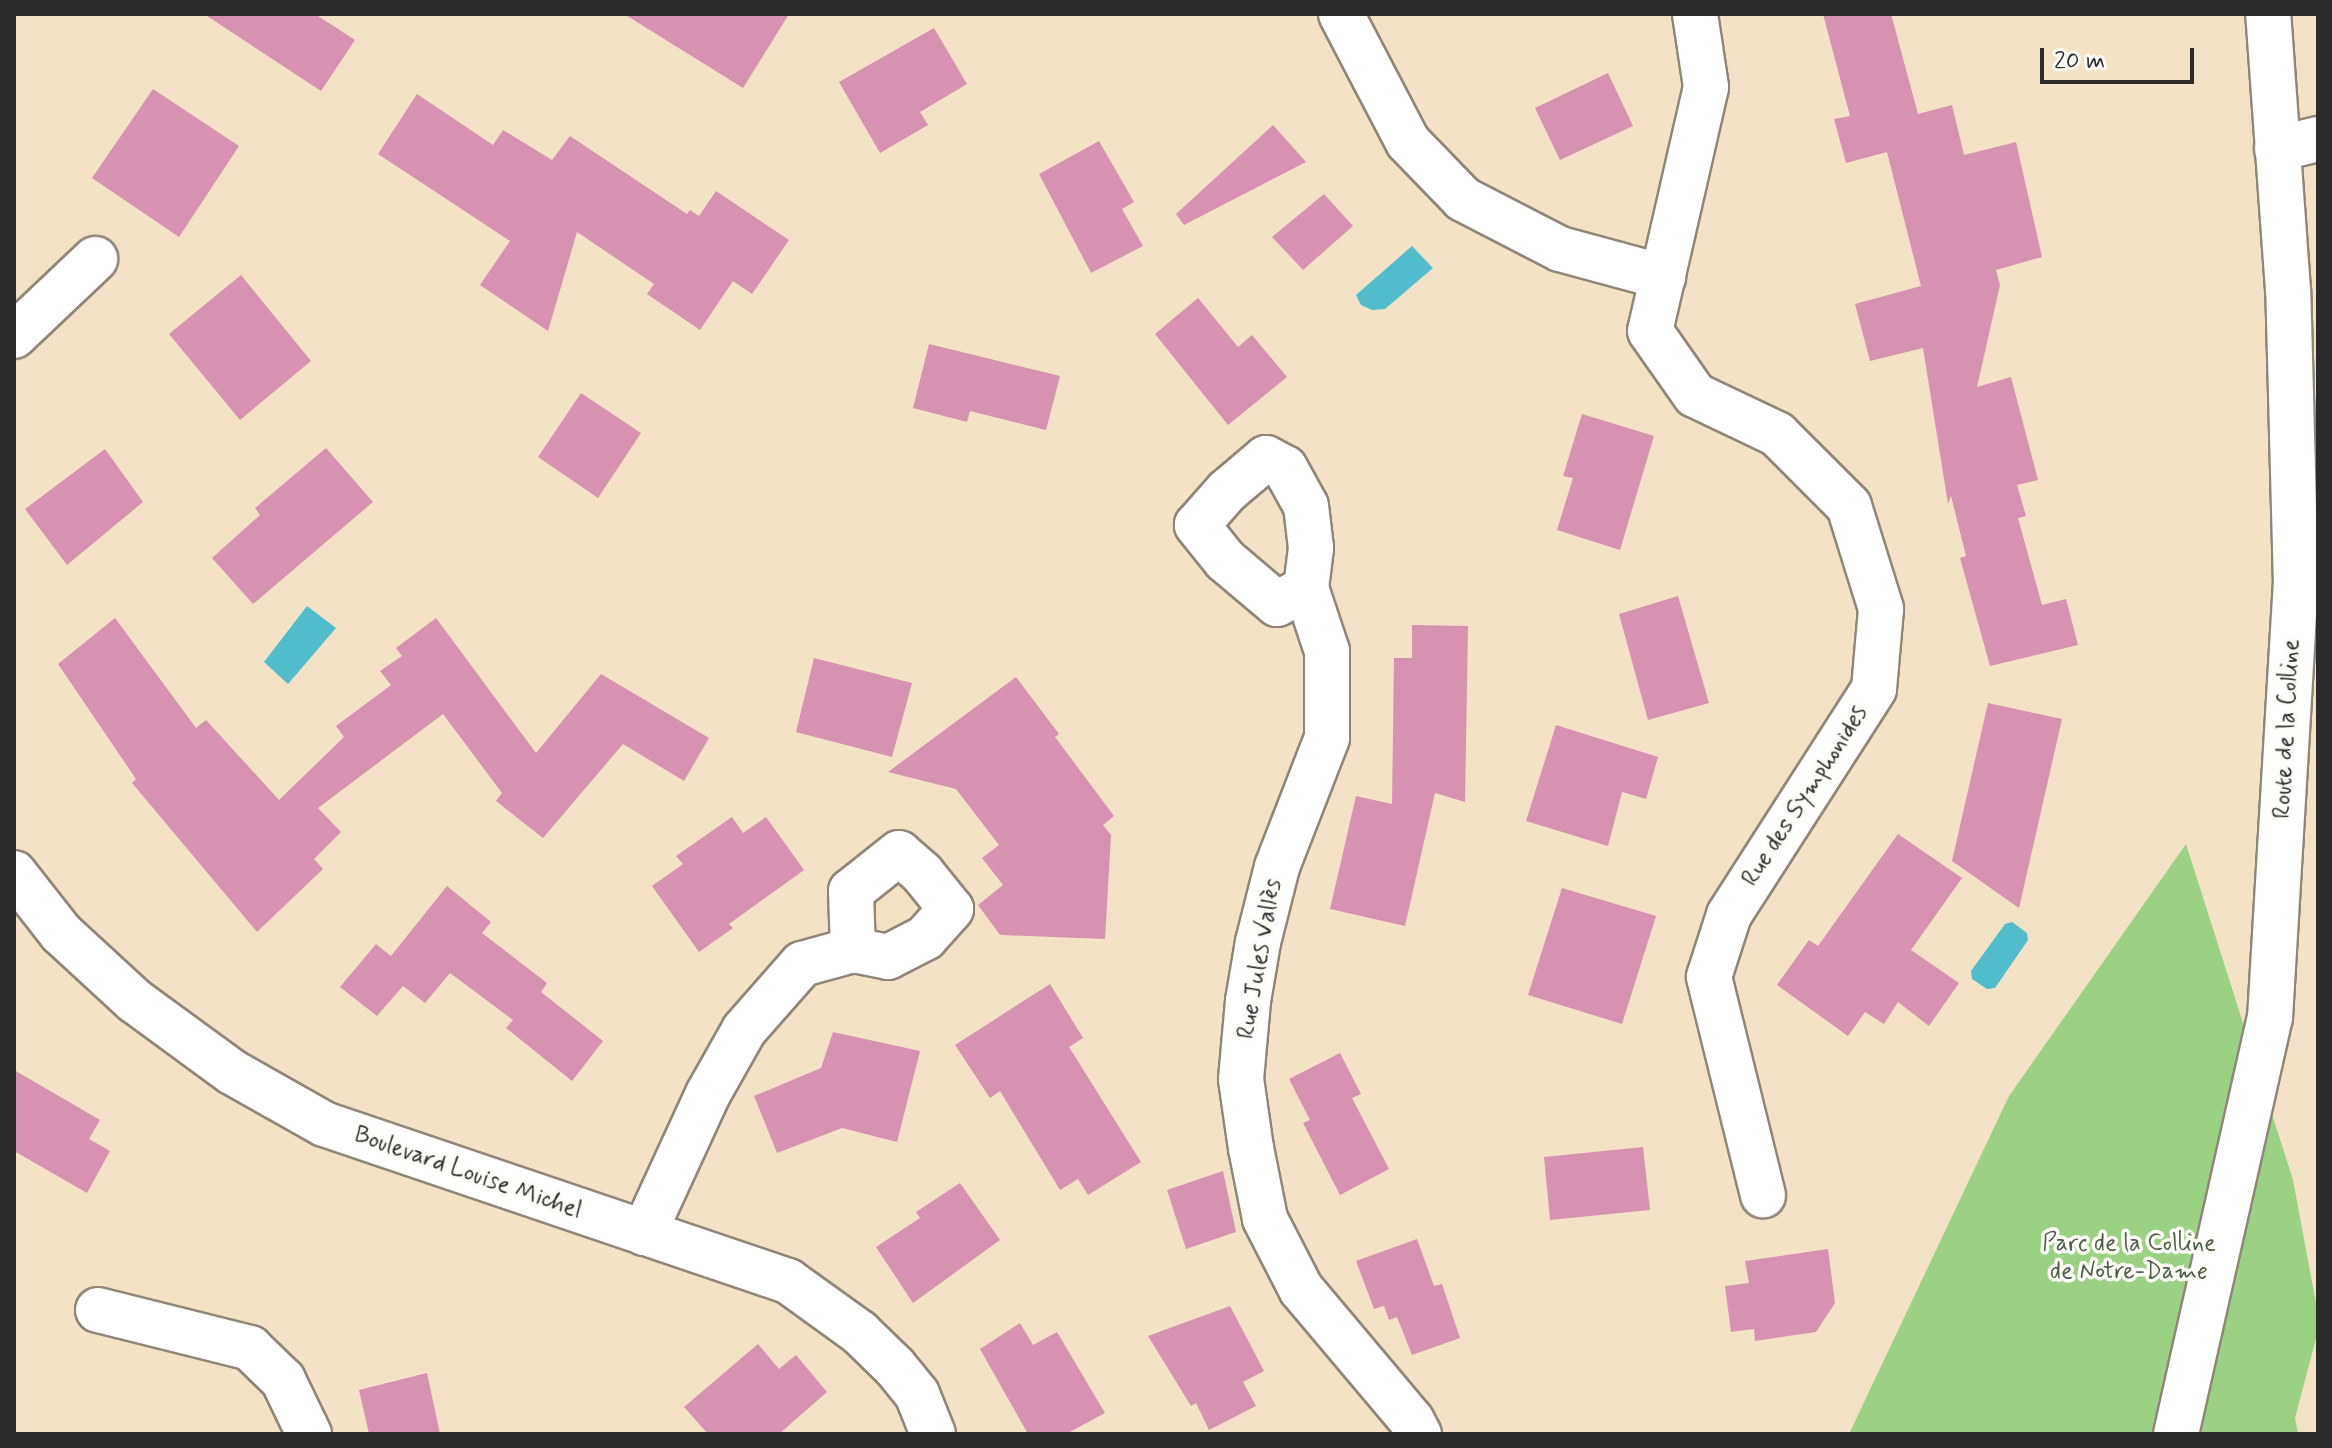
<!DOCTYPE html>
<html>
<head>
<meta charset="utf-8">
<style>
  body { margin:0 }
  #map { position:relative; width:2332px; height:1448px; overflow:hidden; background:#f3e2c6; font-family:Mynerve,sans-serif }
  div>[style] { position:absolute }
  .green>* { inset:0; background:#9ad183 }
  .water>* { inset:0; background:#51bccb }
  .building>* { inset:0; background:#d792b1 }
  .roads { filter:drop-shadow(2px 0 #8f8678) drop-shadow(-2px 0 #8f8678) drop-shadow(0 2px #8f8678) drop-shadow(0 -2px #8f8678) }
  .street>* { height:44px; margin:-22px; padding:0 22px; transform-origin:22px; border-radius:22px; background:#fff }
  span { translate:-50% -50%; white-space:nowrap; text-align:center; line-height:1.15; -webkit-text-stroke:7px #fdfcf7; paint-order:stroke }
  .street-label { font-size:24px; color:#2b2b2b }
  .park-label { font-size:24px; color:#4c5d45 }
  .frame { position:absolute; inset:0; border:16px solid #2b2b2b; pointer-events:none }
  .scale { position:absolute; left:2040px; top:48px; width:154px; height:36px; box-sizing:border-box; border:4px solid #2b2b2b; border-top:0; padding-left:10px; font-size:24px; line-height:28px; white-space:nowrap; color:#2b2b2b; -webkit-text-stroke:6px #fdfcf7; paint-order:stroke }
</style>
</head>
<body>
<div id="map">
  <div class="green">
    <div style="clip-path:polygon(2186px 844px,2293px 1180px,2318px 1314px,2318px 1331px,2295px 1418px,2298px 1434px,1849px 1434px,2009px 1096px)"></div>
  </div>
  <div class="water">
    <div style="clip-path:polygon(1412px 246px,1433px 268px,1385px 309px,1372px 310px,1361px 305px,1356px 295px)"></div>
    <div style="clip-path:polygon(307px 606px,336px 628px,288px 684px,264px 662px)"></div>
    <div style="clip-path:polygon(2012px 922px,2027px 933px,2028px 940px,1995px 988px,1987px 989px,1972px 979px,1971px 971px,2005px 924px)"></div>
  </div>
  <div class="building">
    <div style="clip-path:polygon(204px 14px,315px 14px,355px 40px,321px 91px)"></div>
    <div style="clip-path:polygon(624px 14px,789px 14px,743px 88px)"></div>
    <div style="clip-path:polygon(1823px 14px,1891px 14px,1918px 114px,1952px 105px,1964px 155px,2016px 142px,2042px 257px,1996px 270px,2000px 285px,1977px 387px,2011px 377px,2038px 480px,2017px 485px,2026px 516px,2018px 518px,2042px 605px,2066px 599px,2078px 645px,1990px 666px,1960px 558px,1966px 556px,1951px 496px,1948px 504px,1923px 348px,1870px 361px,1855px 304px,1921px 286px,1887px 152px,1846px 163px,1834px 119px,1850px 116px)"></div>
    <div style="clip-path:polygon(934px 28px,967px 84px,920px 112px,928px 125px,880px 153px,839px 82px)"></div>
    <div style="clip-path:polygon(1608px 73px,1633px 126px,1560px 160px,1535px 108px)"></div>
    <div style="clip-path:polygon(153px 89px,239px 146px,179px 237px,92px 178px)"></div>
    <div style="clip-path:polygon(417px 94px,493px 145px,503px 130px,552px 160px,570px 136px,687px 214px,690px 210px,699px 216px,716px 191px,789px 240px,752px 294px,733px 281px,700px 330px,647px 294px,654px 284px,577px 232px,548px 331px,480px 285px,510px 241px,378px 154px)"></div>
    <div style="clip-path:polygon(1273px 125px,1306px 162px,1184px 225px,1176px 214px)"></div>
    <div style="clip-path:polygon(1099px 141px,1134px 202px,1122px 209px,1143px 246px,1091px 273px,1039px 174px)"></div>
    <div style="clip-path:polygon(1324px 194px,1353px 226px,1303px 270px,1272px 237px)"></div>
    <div style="clip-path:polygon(241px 275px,311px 361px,240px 420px,169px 334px)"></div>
    <div style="clip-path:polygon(1198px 298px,1238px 347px,1252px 335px,1287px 377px,1228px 425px,1155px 334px)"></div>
    <div style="clip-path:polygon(929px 344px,1060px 376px,1046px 430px,970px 411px,967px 422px,913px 408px)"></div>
    <div style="clip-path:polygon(581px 393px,641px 433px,598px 498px,538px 457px)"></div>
    <div style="clip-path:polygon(1582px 414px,1654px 436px,1620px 550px,1557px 530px,1573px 478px,1563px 476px)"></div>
    <div style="clip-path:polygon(326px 448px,373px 502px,253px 604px,212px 558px,260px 515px,255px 508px)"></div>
    <div style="clip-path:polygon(105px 449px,143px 502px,67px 565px,25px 509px)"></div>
    <div style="clip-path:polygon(1678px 596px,1709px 703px,1648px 720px,1619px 614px)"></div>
    <div style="clip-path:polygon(115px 618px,196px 728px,206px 720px,279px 800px,344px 737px,336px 726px,391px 685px,380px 671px,402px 656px,396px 648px,436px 618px,536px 753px,601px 674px,709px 738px,684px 781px,623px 744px,543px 838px,496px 801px,502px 793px,443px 714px,318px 808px,341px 832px,314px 859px,323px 869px,257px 932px,132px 783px,136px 779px,58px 664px)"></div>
    <div style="clip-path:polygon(1412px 625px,1468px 626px,1465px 802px,1435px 793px,1405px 926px,1330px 909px,1356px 796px,1392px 804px,1394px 658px,1412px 658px)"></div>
    <div style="clip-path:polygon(814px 658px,912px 683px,892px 757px,796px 732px)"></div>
    <div style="clip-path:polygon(1016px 677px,1059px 734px,1055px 737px,1114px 816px,1103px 825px,1111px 835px,1105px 939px,1000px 935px,978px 905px,1003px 885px,982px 858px,999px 845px,956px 789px,888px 772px)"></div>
    <div style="clip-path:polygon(1988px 703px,2062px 719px,2019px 908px,1952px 861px)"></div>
    <div style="clip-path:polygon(1556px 725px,1658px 757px,1646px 799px,1622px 792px,1608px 846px,1526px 821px)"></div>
    <div style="clip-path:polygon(732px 817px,743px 833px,766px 817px,804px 870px,729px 924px,733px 928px,699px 952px,652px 886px,683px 864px,676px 856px)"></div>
    <div style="clip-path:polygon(1898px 834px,1962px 878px,1911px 950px,1959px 983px,1929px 1026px,1898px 1002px,1884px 1024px,1865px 1012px,1848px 1036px,1777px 985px,1809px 940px,1818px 946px)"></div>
    <div style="clip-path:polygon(447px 886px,491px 922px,482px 933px,547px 983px,541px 992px,603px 1041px,572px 1081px,506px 1028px,513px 1020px,450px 973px,425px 1003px,403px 986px,377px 1016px,340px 987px,376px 944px,391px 956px)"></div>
    <div style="clip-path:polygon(1562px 888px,1656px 916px,1622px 1024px,1528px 995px)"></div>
    <div style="clip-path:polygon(1050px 984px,1083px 1038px,1069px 1047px,1141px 1162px,1088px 1195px,1078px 1179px,1060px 1190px,1000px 1091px,990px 1098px,955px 1045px)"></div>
    <div style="clip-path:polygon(833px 1032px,920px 1051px,897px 1142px,842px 1128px,777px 1153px,754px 1096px,821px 1068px)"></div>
    <div style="clip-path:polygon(1340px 1053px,1361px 1094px,1352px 1098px,1389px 1169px,1340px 1195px,1303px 1123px,1310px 1120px,1289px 1079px)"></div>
    <div style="clip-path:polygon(14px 1070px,100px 1120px,89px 1139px,110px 1151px,87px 1193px,14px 1151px)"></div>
    <div style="clip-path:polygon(1643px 1147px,1650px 1210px,1550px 1220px,1544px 1157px)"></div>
    <div style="clip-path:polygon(1223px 1171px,1236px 1232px,1186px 1249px,1167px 1190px)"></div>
    <div style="clip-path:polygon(960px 1183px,1000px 1240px,913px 1303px,876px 1247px,920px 1218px,916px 1212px)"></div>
    <div style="clip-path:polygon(1417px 1239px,1434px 1286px,1442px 1284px,1460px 1338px,1412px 1355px,1397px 1317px,1389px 1320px,1384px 1306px,1374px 1309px,1356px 1261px)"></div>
    <div style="clip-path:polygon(1828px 1249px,1835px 1303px,1816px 1332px,1755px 1341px,1754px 1329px,1731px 1332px,1725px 1286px,1749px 1283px,1745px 1261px)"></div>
    <div style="clip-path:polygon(1230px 1306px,1264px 1371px,1243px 1382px,1256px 1406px,1209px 1430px,1196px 1403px,1191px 1406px,1148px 1336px)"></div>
    <div style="clip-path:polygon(1020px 1323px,1033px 1345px,1057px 1332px,1105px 1413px,1066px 1434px,1028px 1434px,980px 1349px)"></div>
    <div style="clip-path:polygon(758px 1344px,779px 1369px,796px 1355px,827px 1392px,779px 1434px,708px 1434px,684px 1407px)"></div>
    <div style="clip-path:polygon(427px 1373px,440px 1434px,369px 1434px,359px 1390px)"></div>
  </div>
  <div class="roads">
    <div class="street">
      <div style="left:1341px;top:14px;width:144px;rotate:62.4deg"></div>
      <div style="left:1408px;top:142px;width:79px;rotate:46deg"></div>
      <div style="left:1463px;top:199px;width:109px;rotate:27.3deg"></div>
      <div style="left:1560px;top:249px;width:107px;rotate:15.2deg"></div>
      <div style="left:1695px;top:14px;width:74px;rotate:81.4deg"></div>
      <div style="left:1706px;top:87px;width:250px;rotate:102.9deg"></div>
      <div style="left:1650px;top:331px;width:78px;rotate:54.9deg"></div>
      <div style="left:1695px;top:395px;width:91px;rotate:25.4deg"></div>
      <div style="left:1777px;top:434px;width:102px;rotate:45deg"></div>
      <div style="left:1849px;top:506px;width:108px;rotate:72.7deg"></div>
      <div style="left:1881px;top:609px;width:80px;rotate:95deg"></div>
      <div style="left:1874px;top:689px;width:269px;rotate:122.7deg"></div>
      <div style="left:1729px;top:915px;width:65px;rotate:107.9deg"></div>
      <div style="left:1709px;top:977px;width:225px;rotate:76.1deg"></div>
      <div style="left:2277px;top:149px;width:42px;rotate:-13.7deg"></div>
      <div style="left:14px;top:336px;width:112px;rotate:-43.5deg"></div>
      <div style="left:1306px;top:588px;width:33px;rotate:151deg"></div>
      <div style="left:1277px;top:604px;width:68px;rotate:-139.8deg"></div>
      <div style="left:1225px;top:560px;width:45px;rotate:-128.7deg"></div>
      <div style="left:1197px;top:525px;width:45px;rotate:-48.6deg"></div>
      <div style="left:1227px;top:491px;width:51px;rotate:-40.2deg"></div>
      <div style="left:1266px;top:458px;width:21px;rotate:28deg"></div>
      <div style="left:1285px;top:468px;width:43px;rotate:61.1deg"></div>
      <div style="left:1306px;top:506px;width:42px;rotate:83.2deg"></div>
      <div style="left:1311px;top:548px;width:40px;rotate:97.1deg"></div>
      <div style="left:1306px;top:588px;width:66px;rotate:71.6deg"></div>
      <div style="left:1327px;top:651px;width:87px;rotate:90deg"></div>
      <div style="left:1327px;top:738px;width:138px;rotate:111.2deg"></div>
      <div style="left:1277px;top:867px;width:77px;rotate:104.2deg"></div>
      <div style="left:1258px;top:942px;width:60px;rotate:99.6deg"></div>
      <div style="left:1248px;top:1001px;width:78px;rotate:95.1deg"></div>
      <div style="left:1241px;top:1079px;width:70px;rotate:81.8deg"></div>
      <div style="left:1251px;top:1148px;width:72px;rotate:78.8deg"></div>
      <div style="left:1265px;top:1219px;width:79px;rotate:62.8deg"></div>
      <div style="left:1301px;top:1289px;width:172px;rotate:49.9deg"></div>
      <div style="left:1412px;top:1421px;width:15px;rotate:62deg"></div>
      <div style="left:14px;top:873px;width:76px;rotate:51.9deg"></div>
      <div style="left:61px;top:933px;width:100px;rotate:42.6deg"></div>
      <div style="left:135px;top:1001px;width:120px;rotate:36.2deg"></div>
      <div style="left:232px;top:1072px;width:106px;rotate:29.5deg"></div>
      <div style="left:324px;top:1124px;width:490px;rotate:18.7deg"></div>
      <div style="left:788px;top:1281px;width:87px;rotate:35.7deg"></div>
      <div style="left:859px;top:1332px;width:50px;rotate:44.2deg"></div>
      <div style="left:895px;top:1367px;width:35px;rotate:51deg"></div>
      <div style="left:917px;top:1394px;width:43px;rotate:68.2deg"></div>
      <div style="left:644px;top:1233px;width:153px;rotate:-65.3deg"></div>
      <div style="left:708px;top:1094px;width:73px;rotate:-60.6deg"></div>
      <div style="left:744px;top:1030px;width:88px;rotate:-48.7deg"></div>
      <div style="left:802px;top:964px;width:53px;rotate:-15.4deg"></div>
      <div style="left:853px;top:950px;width:36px;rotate:11deg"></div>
      <div style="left:888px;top:957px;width:42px;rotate:-27.2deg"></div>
      <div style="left:925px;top:938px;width:39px;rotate:-48deg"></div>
      <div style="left:951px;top:909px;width:46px;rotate:-128.9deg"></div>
      <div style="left:922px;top:873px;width:30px;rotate:-139deg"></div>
      <div style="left:899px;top:853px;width:61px;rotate:141.6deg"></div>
      <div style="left:851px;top:891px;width:59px;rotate:88.1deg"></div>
      <div style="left:98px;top:1310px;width:157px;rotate:14deg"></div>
      <div style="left:250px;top:1348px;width:46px;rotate:44.1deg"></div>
      <div style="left:283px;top:1380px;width:60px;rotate:64.3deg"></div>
      <div style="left:2176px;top:1434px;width:426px;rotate:-77.3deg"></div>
      <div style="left:2270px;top:1018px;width:433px;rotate:-86.6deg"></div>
      <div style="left:2296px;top:586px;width:296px;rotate:-91.5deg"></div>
      <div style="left:2288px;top:290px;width:277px;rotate:-94.1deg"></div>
    </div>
  </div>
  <div class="street-label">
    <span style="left:2287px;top:729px;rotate:-87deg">Route de la Colline</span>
    <span style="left:1805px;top:796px;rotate:-57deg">Rue des Symphonides</span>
    <span style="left:1260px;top:959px;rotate:-80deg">Rue Jules Vallès</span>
    <span style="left:468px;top:1173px;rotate:19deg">Boulevard Louise Michel</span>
  </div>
  <div class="park-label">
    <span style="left:2129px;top:1258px">Parc de la Colline<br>de Notre-Dame</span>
  </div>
  <div class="frame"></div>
  <div class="scale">20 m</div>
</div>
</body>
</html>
